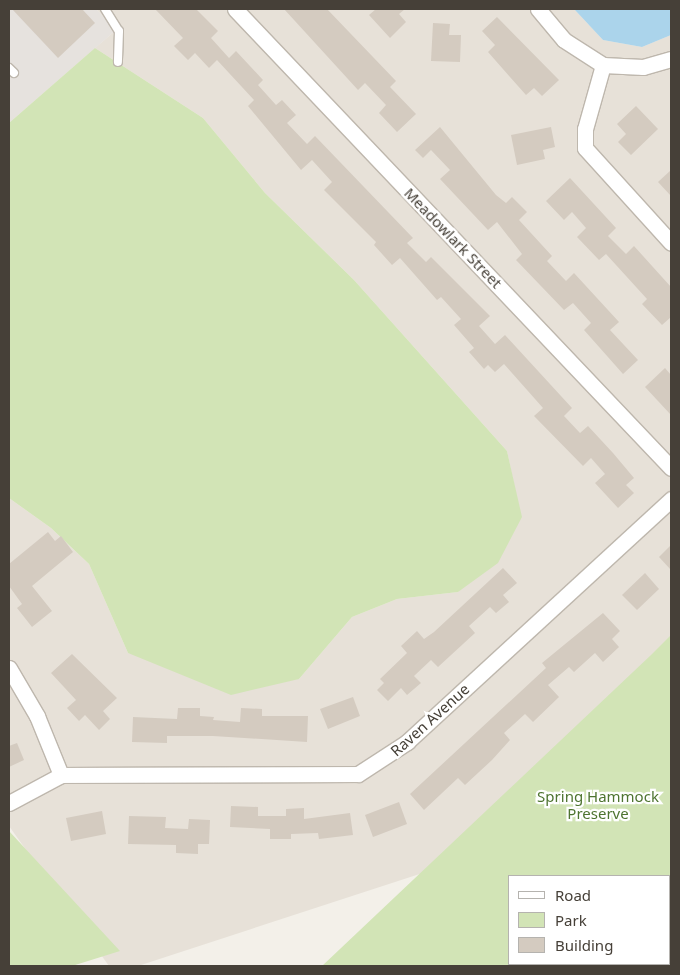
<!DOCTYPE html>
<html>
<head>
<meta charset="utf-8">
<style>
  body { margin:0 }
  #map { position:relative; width:680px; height:975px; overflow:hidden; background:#f3f0e9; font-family:"Noto Sans",sans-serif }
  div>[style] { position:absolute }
  .residential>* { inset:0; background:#e7e1d8 }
  .industrial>* { inset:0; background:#e6e2de }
  .green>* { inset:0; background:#d2e4b6 }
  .water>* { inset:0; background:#abd4eb }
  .building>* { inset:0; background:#d4cbc0 }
  .roads { filter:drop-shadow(1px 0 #beb7ad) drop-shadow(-1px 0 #beb7ad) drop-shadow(0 1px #beb7ad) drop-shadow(0 -1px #beb7ad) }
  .lane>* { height:8px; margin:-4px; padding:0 4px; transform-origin:4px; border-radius:4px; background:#fff }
  .street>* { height:15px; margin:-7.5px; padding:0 7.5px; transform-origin:7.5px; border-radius:7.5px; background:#fff }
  span { translate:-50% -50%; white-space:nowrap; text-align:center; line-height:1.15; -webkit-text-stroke:4.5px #fff; paint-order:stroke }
  .street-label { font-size:15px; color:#464038 }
  .park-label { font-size:15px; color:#4e7430 }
  .frame { position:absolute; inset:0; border:10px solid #464038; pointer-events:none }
  .legend { position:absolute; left:508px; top:875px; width:162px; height:90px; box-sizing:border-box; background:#fff; border:1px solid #b5b3af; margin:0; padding:6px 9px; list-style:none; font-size:15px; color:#464038 }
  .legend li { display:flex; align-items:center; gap:10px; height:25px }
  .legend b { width:25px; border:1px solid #b5b3af }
</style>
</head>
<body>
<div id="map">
  <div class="residential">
    <div style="clip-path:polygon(96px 9px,574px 9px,603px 40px,642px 47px,671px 35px,671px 786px,594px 817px,138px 966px,109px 966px,9px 826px,9px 498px,51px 528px,89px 564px,128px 653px,299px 679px,352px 617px,397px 599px,458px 592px,521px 517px,507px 451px,354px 280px,265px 193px,203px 118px,95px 48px,116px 30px)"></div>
  </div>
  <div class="industrial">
    <div style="clip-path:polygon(9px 9px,96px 9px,116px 30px,9px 123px)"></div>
  </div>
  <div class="green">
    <div style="clip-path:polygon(95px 48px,203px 118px,265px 193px,354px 280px,507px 451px,522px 517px,498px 563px,458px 592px,397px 599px,352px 617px,299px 679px,231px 695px,128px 653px,89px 564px,51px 528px,9px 498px,9px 123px)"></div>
    <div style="clip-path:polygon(evenodd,671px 635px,671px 966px,322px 966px,651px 655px,671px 635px,509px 876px,669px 876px,669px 964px,509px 964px,509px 876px)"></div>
    <div style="clip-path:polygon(9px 832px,9px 831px,120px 951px,72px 966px,9px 966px)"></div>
  </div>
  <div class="water">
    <div style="clip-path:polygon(574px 9px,671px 9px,671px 35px,642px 47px,603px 40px)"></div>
  </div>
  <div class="building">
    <div style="clip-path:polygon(12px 9px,82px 9px,95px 23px,58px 58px)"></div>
    <div style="clip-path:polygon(155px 9px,196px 9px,218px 31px,211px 38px,229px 58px,236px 51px,263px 80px,258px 85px,276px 105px,282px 100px,296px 115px,287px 123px,307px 144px,315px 136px,413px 238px,407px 243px,426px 262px,431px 257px,490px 316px,479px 326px,495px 344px,505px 335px,572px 408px,564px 416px,580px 433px,588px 426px,613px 453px,634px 478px,626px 485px,634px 493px,618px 508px,595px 483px,605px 474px,591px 458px,583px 466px,534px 416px,543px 408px,504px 364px,495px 372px,488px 365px,484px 369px,469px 352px,474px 348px,454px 325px,461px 319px,441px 297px,437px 300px,400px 258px,392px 265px,374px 245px,376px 242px,324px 190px,332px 182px,312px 160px,301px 170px,248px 106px,254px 100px,217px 60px,209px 68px,195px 53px,188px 60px,174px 46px,183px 38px)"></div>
    <div style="clip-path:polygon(284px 9px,327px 9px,396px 81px,390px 87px,416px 114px,397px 132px,379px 113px,386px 105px,365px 83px,358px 90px)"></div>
    <div style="clip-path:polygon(376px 9px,405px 9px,399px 14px,406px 22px,390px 38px,369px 15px)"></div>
    <div style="clip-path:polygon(497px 17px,559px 80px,542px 96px,534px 88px,526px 95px,488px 52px,495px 45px,482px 31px)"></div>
    <div style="clip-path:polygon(433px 23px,450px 24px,449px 35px,461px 35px,460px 62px,431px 61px)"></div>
    <div style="clip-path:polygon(636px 106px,658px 129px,631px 155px,618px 142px,626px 134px,617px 124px)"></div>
    <div style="clip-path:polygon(440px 127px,496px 195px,506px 203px,512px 197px,527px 212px,519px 220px,552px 256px,547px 261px,566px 281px,574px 273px,619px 322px,610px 330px,638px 360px,623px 374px,584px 330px,591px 323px,573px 303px,564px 310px,516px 260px,522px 254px,497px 222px,488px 230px,440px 179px,450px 170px,431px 150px,423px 158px,415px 150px)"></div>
    <div style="clip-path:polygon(551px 127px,555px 147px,543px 150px,545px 159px,517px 165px,511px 135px)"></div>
    <div style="clip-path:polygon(671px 170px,671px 196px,658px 182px)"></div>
    <div style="clip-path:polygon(570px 178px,616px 228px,608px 236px,626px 254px,634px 246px,671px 287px,671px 317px,662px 325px,642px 304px,647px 299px,606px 254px,599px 260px,577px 237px,586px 228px,572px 212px,564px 220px,546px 201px)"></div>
    <div style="clip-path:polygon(665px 368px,671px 375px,671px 415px,645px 387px)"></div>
    <div style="clip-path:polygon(48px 532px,55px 541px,61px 536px,73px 552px,32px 586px,52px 611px,32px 627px,17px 608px,22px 604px,9px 586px,9px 564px)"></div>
    <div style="clip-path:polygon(671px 545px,671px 570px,659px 557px)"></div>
    <div style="clip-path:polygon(503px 568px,517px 583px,503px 595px,509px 602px,496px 613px,490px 607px,469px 626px,475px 633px,438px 667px,431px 660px,414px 676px,421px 683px,407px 695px,401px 688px,388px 701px,377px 690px,384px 683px,380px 679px,407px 653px,401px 646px,417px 631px,424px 639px,434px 632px)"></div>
    <div style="clip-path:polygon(645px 573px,659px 589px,637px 610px,622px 595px)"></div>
    <div style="clip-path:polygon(603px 613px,620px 631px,612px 639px,619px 647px,603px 662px,595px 653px,574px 672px,569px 667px,548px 685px,559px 697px,533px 722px,525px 714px,504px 733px,510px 740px,492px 760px,465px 785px,458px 778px,424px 810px,410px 794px,546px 668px,542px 663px)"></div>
    <div style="clip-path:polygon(72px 654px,117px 698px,103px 711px,110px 719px,99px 730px,85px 715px,79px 721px,67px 708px,76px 700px,51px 673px)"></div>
    <div style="clip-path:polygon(353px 697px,360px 716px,328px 729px,320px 709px)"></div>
    <div style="clip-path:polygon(178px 708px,200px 708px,200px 716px,214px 717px,213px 720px,240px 722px,241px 708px,262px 709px,262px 716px,308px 716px,307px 742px,213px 736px,167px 736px,167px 743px,132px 742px,133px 717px,177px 719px)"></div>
    <div style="clip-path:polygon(17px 743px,24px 760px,9px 767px,9px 746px)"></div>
    <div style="clip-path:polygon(399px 802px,407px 824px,373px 837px,365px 815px)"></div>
    <div style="clip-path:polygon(231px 806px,258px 807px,258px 816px,286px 816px,286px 809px,304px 808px,304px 819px,350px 813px,353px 835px,319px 839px,318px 833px,291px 834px,291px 839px,270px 839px,270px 829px,230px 827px)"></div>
    <div style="clip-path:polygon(102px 811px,106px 834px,71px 841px,66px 818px)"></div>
    <div style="clip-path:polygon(129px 816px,166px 817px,165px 828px,188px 829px,189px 819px,210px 820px,209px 844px,198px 844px,198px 854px,176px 853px,176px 845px,128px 844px)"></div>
  </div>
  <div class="roads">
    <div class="lane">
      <div style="left:105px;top:9px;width:26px;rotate:58deg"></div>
      <div style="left:119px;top:31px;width:31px;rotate:92deg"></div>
      <div style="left:9px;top:68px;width:7px;rotate:45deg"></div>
    </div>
    <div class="street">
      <div style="left:235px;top:9px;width:633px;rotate:46.47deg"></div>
      <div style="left:538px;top:9px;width:40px;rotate:50deg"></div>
      <div style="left:564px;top:40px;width:46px;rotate:32.7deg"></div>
      <div style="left:603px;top:65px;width:40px;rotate:2.9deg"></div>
      <div style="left:643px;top:67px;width:29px;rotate:-16deg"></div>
      <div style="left:603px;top:65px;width:66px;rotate:105.7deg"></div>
      <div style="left:585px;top:129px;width:19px;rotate:90deg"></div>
      <div style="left:585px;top:148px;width:128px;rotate:47.8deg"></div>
      <div style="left:9px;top:668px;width:56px;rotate:59.7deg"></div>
      <div style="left:37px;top:716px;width:64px;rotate:67.9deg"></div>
      <div style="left:9px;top:803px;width:59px;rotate:-28.3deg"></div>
      <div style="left:61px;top:775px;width:297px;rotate:-0.2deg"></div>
      <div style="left:358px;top:774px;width:59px;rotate:-33.1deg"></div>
      <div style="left:407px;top:742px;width:359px;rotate:-42.6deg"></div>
    </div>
  </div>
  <div class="street-label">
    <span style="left:453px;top:238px;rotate:46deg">Meadowlark Street</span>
    <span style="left:430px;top:720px;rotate:-42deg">Raven Avenue</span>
  </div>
  <div class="park-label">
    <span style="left:598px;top:805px">Spring Hammock<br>Preserve</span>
  </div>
  <div class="frame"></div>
  <ul class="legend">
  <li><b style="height:6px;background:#fff"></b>Road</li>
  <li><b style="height:14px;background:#d2e4b6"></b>Park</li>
  <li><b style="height:14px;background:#d4cbc0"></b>Building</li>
  </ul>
</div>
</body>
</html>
